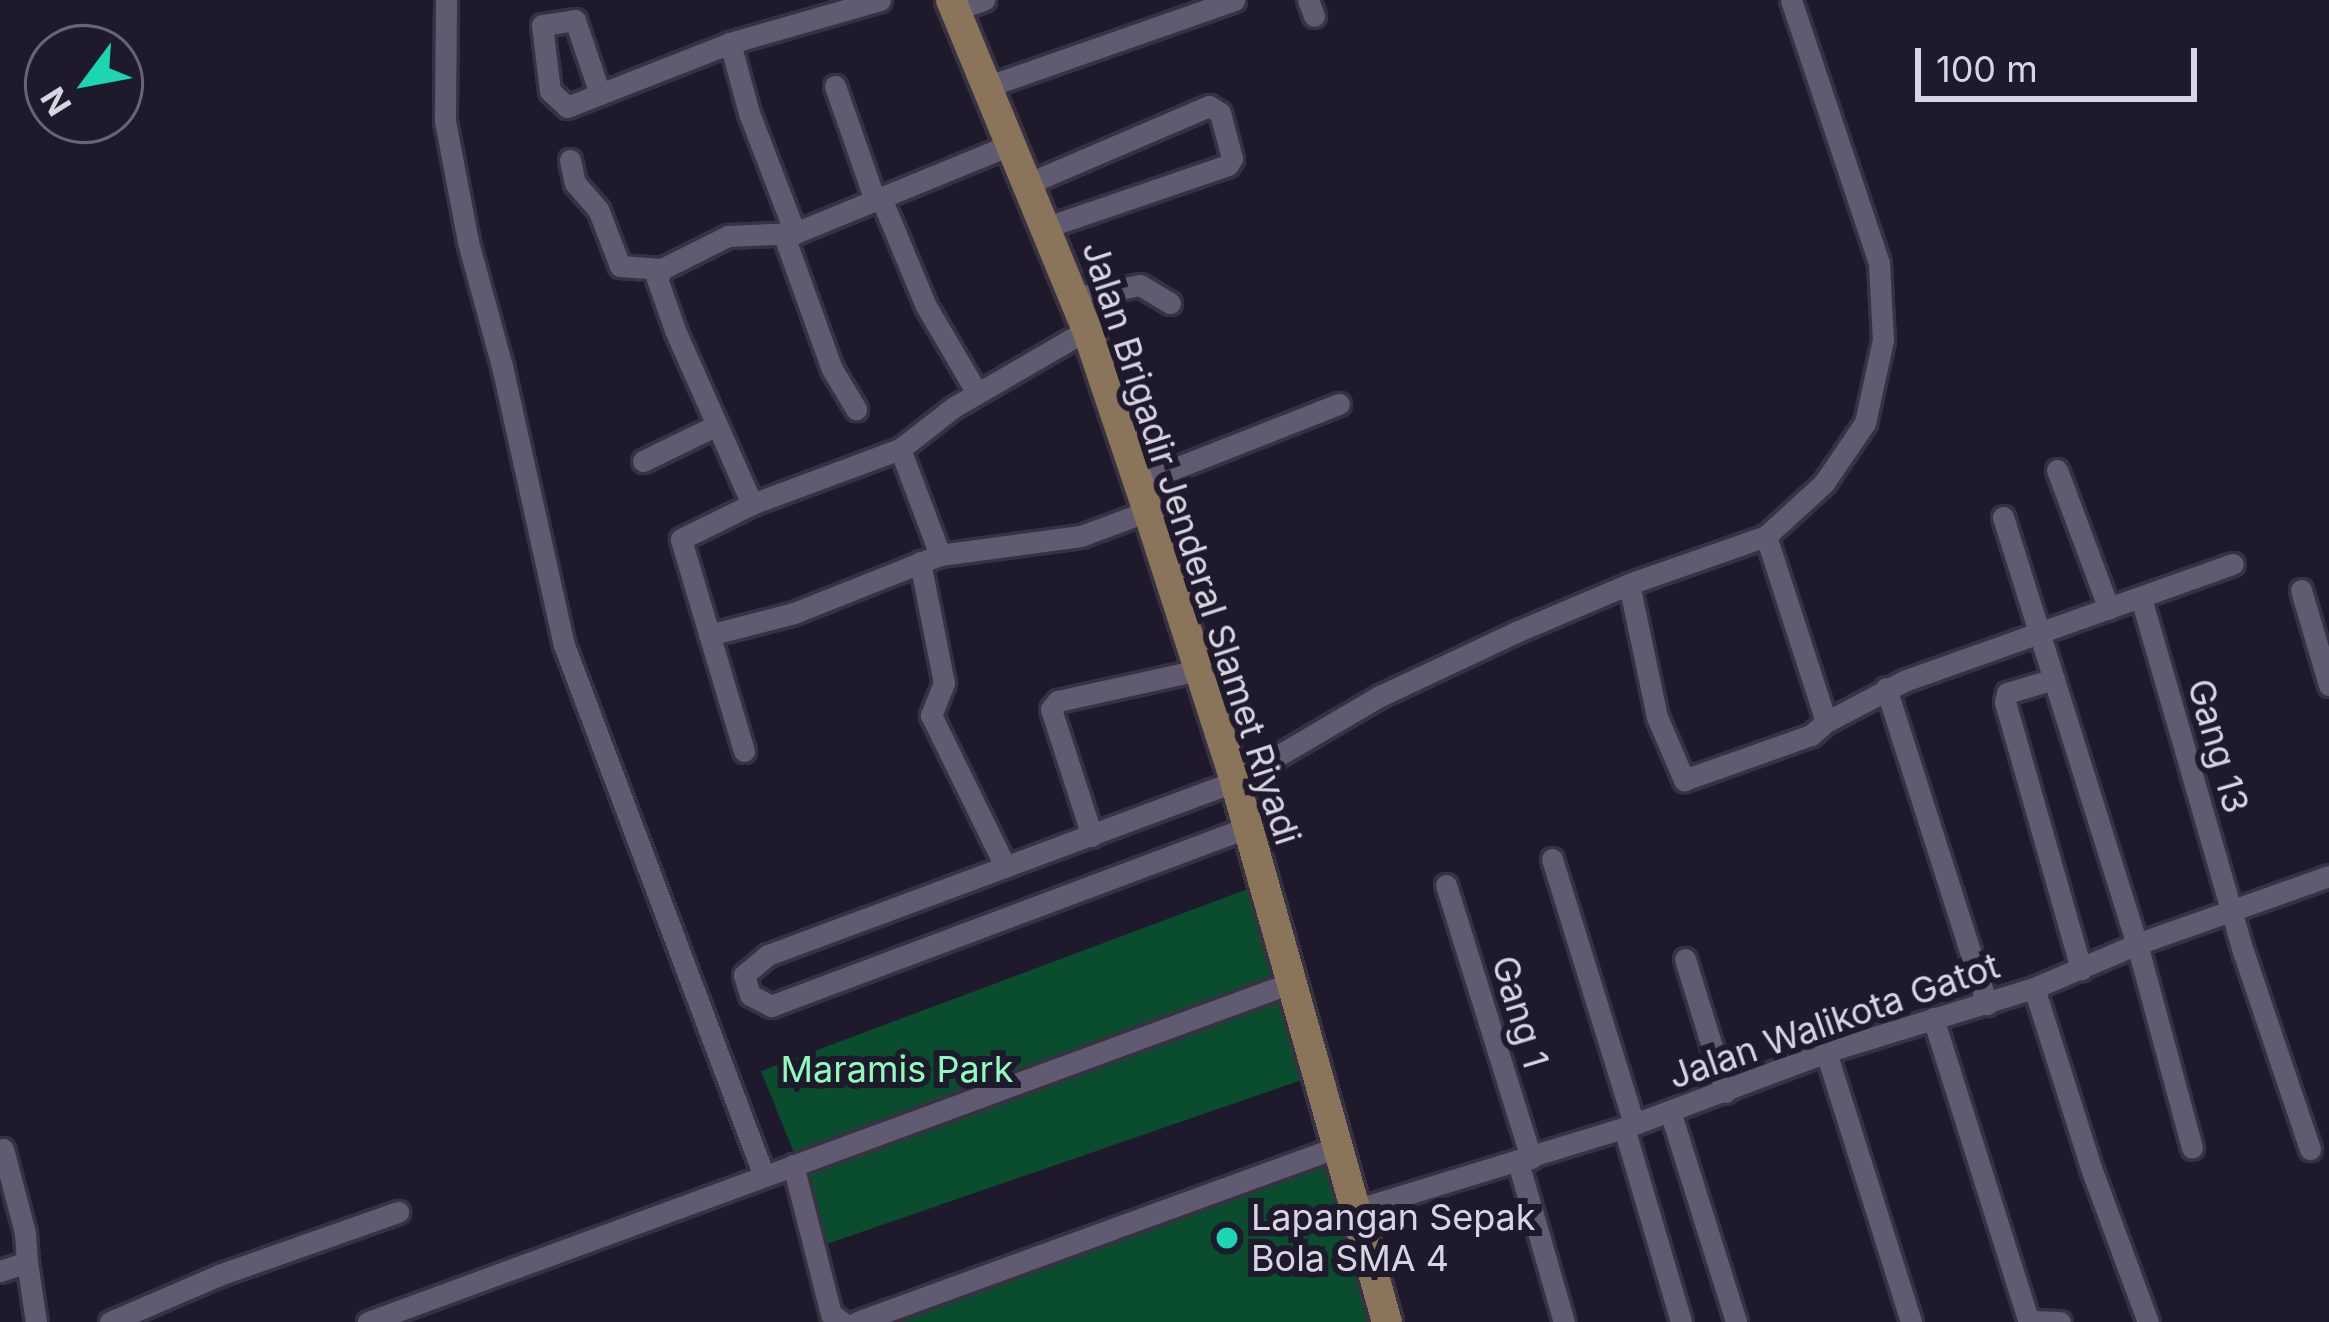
<!DOCTYPE html>
<html>
<head>
<meta charset="utf-8">
<style>
  body { margin:0 }
  #map { position:relative; width:2329px; height:1322px; overflow:hidden; background:#1f192c; font-family:Inter,sans-serif }
  div>[style] { position:absolute }
  .green>* { inset:0; background:#0a4c2e }
  .roads { filter:drop-shadow(3px 0 #373241) drop-shadow(-3px 0 #373241) drop-shadow(0 3px #373241) drop-shadow(0 -3px #373241) }
  .street>* { height:21px; margin:-10.5px; padding:0 10.5px; transform-origin:10.5px; border-radius:10.5px; background:#615b72 }
  .secondary>* { height:30px; margin:-15px; padding:0 15px; transform-origin:15px; border-radius:15px; background:#8a745a }
  .dots>* { width:33px; height:33px; translate:-50% -50%; box-sizing:border-box; border:6px solid #1f192c; border-radius:50% }
  span { translate:-50% -50%; white-space:nowrap; text-align:center; line-height:1.15; -webkit-text-stroke:12px #1f192c; paint-order:stroke }
  .street-label { font-size:36px; color:#d8d5e2 }
  .park-label { font-size:36px; color:#8ffcbe }
  .poi-label { font-size:36px; color:#d8d5e2 }
  .left { translate:0 -50%; text-align:left }
  .north { position:absolute; left:24px; top:24px; width:120px; height:120px; box-sizing:border-box; background:#1f192c; border:3px solid #696475; border-radius:50%; rotate:238deg; font-size:33px; font-weight:700; line-height:48px; text-align:center; color:#d8d5e2 }
  .north::after { content:''; display:block; margin:auto; width:42px; height:54px; background:#1cd5b1; clip-path:polygon(50% 0,100% 100%,50% 72%,0 100%) }
  .scale { position:absolute; left:1915px; top:48px; width:282px; height:54px; box-sizing:border-box; border:6px solid #d8d5e2; border-top:0; padding-left:15px; font-size:36px; line-height:42px; white-space:nowrap; color:#d8d5e2; -webkit-text-stroke:9px #1f192c; paint-order:stroke }
</style>
</head>
<body>
<div id="map">
  <div class="green">
    <div style="clip-path:polygon(1253px 887px,1282px 972px,796px 1158px,761px 1071px)"></div>
    <div style="clip-path:polygon(1292px 989px,1319px 1074px,821px 1246px,797px 1171px)"></div>
    <div style="clip-path:polygon(1327px 1154px,1371px 1322px,883px 1322px)"></div>
  </div>
  <div class="roads">
    <div class="street">
      <div style="left:446px;top:0;width:121px;rotate:90.5deg"></div>
      <div style="left:445px;top:121px;width:123px;rotate:79.2deg"></div>
      <div style="left:468px;top:242px;width:129px;rotate:74.7deg"></div>
      <div style="left:502px;top:366px;width:286px;rotate:77.5deg"></div>
      <div style="left:564px;top:645px;width:567px;rotate:69.36deg"></div>
      <div style="left:1308px;top:0;width:17px;rotate:69deg"></div>
      <div style="left:956px;top:10px;width:30px;rotate:-20deg"></div>
      <div style="left:730px;top:43px;width:73px;rotate:74.8deg"></div>
      <div style="left:749px;top:113px;width:129px;rotate:69deg"></div>
      <div style="left:835px;top:86px;width:121px;rotate:70.7deg"></div>
      <div style="left:986px;top:87px;width:263px;rotate:-19.3deg"></div>
      <div style="left:600px;top:94px;width:78px;rotate:-108.7deg"></div>
      <div style="left:575px;top:20px;width:33px;rotate:171deg"></div>
      <div style="left:542px;top:25px;width:66px;rotate:83.1deg"></div>
      <div style="left:550px;top:91px;width:23px;rotate:43deg"></div>
      <div style="left:567px;top:107px;width:175px;rotate:-21.4deg"></div>
      <div style="left:730px;top:43px;width:156px;rotate:-16deg"></div>
      <div style="left:570px;top:160px;width:24px;rotate:78deg"></div>
      <div style="left:575px;top:183px;width:35px;rotate:49deg"></div>
      <div style="left:598px;top:209px;width:61px;rotate:68.9deg"></div>
      <div style="left:620px;top:266px;width:42px;rotate:4.1deg"></div>
      <div style="left:1027px;top:184px;width:198px;rotate:-23.2deg"></div>
      <div style="left:1209px;top:106px;width:13px;rotate:32deg"></div>
      <div style="left:1220px;top:113px;width:47px;rotate:75.1deg"></div>
      <div style="left:1232px;top:158px;width:8px;rotate:120deg"></div>
      <div style="left:1228px;top:165px;width:194px;rotate:161.1deg"></div>
      <div style="left:881px;top:198px;width:117px;rotate:67.4deg"></div>
      <div style="left:926px;top:306px;width:101px;rotate:59.6deg"></div>
      <div style="left:784px;top:236px;width:141px;rotate:70.2deg"></div>
      <div style="left:832px;top:369px;width:47px;rotate:59deg"></div>
      <div style="left:1073px;top:298px;width:68px;rotate:-11deg"></div>
      <div style="left:1140px;top:285px;width:35px;rotate:31deg"></div>
      <div style="left:900px;top:449px;width:113px;rotate:69.3deg"></div>
      <div style="left:643px;top:461px;width:80px;rotate:-25.9deg"></div>
      <div style="left:2057px;top:470px;width:148px;rotate:69.5deg"></div>
      <div style="left:1138px;top:483px;width:216px;rotate:-21.5deg"></div>
      <div style="left:752px;top:504px;width:190px;rotate:-113.9deg"></div>
      <div style="left:675px;top:330px;width:54px;rotate:-109.4deg"></div>
      <div style="left:657px;top:279px;width:11px;rotate:-63deg"></div>
      <div style="left:662px;top:269px;width:74px;rotate:-26.6deg"></div>
      <div style="left:728px;top:236px;width:67px;rotate:-2.6deg"></div>
      <div style="left:795px;top:233px;width:232px;rotate:-22.3deg"></div>
      <div style="left:2003px;top:517px;width:448px;rotate:72.6deg"></div>
      <div style="left:2137px;top:944px;width:211px;rotate:74.9deg"></div>
      <div style="left:1766px;top:536px;width:195px;rotate:72.1deg"></div>
      <div style="left:920px;top:562px;width:123px;rotate:78.8deg"></div>
      <div style="left:944px;top:683px;width:35px;rotate:112deg"></div>
      <div style="left:931px;top:715px;width:166px;rotate:63.9deg"></div>
      <div style="left:1629px;top:584px;width:136px;rotate:78.1deg"></div>
      <div style="left:1657px;top:717px;width:69px;rotate:66.8deg"></div>
      <div style="left:1684px;top:780px;width:135px;rotate:-19.5deg"></div>
      <div style="left:1811px;top:735px;width:20px;rotate:-41deg"></div>
      <div style="left:1826px;top:722px;width:88px;rotate:-27.7deg"></div>
      <div style="left:1904px;top:681px;width:349px;rotate:-19.6deg"></div>
      <div style="left:2301px;top:590px;width:99px;rotate:73.6deg"></div>
      <div style="left:2141px;top:598px;width:371px;rotate:73.9deg"></div>
      <div style="left:2244px;top:954px;width:206px;rotate:71.3deg"></div>
      <div style="left:709px;top:635px;width:88px;rotate:-14.5deg"></div>
      <div style="left:794px;top:613px;width:157px;rotate:-21.7deg"></div>
      <div style="left:940px;top:555px;width:142px;rotate:-7.7deg"></div>
      <div style="left:1081px;top:536px;width:72px;rotate:-20.5deg"></div>
      <div style="left:2054px;top:679px;width:49px;rotate:163.4deg"></div>
      <div style="left:2007px;top:693px;width:9px;rotate:103deg"></div>
      <div style="left:2005px;top:702px;width:278px;rotate:74.1deg"></div>
      <div style="left:1886px;top:688px;width:332px;rotate:72.3deg"></div>
      <div style="left:744px;top:751px;width:221px;rotate:-106.6deg"></div>
      <div style="left:681px;top:539px;width:79px;rotate:-26.2deg"></div>
      <div style="left:752px;top:504px;width:158px;rotate:-20.4deg"></div>
      <div style="left:900px;top:449px;width:68px;rotate:-37.9deg"></div>
      <div style="left:954px;top:407px;width:154px;rotate:-30.1deg"></div>
      <div style="left:1246px;top:828px;width:507px;rotate:159.46deg"></div>
      <div style="left:771px;top:1006px;width:24px;rotate:-152deg"></div>
      <div style="left:750px;top:995px;width:21px;rotate:-107deg"></div>
      <div style="left:744px;top:975px;width:31px;rotate:-40deg"></div>
      <div style="left:768px;top:955px;width:498px;rotate:-20.4deg"></div>
      <div style="left:1235px;top:781px;width:168px;rotate:-30.4deg"></div>
      <div style="left:1380px;top:696px;width:150px;rotate:-25.2deg"></div>
      <div style="left:1516px;top:632px;width:123px;rotate:-23deg"></div>
      <div style="left:1629px;top:584px;width:145px;rotate:-19.3deg"></div>
      <div style="left:1766px;top:536px;width:79px;rotate:-42.4deg"></div>
      <div style="left:1824px;top:483px;width:73px;rotate:-55.7deg"></div>
      <div style="left:1865px;top:423px;width:85px;rotate:-77.8deg"></div>
      <div style="left:1883px;top:340px;width:77px;rotate:-93deg"></div>
      <div style="left:1879px;top:263px;width:277px;rotate:-108.5deg"></div>
      <div style="left:1092px;top:836px;width:133px;rotate:-107.9deg"></div>
      <div style="left:1051px;top:709px;width:11px;rotate:-49deg"></div>
      <div style="left:1058px;top:701px;width:144px;rotate:-12.4deg"></div>
      <div style="left:1552px;top:859px;width:277px;rotate:72.8deg"></div>
      <div style="left:1446px;top:885px;width:286px;rotate:72.7deg"></div>
      <div style="left:1685px;top:959px;width:139px;rotate:72.9deg"></div>
      <div style="left:2034px;top:988px;width:189px;rotate:72.4deg"></div>
      <div style="left:2091px;top:1168px;width:164px;rotate:69.7deg"></div>
      <div style="left:1933px;top:1018px;width:319px;rotate:72.5deg"></div>
      <div style="left:1826px;top:1052px;width:283px;rotate:72.5deg"></div>
      <div style="left:1670px;top:1111px;width:221px;rotate:72.6deg"></div>
      <div style="left:1624px;top:1128px;width:202px;rotate:73.6deg"></div>
      <div style="left:3px;top:1149px;width:87px;rotate:75.3deg"></div>
      <div style="left:25px;top:1233px;width:29px;rotate:86deg"></div>
      <div style="left:1518px;top:1162px;width:166px;rotate:74deg"></div>
      <div style="left:793px;top:1165px;width:154px;rotate:75.7deg"></div>
      <div style="left:831px;top:1314px;width:14px;rotate:36deg"></div>
      <div style="left:1355px;top:1210px;width:281px;rotate:-17deg"></div>
      <div style="left:1624px;top:1128px;width:216px;rotate:-20.6deg"></div>
      <div style="left:1826px;top:1052px;width:218px;rotate:-17.1deg"></div>
      <div style="left:2034px;top:988px;width:112px;rotate:-23.1deg"></div>
      <div style="left:2137px;top:944px;width:204px;rotate:-19.5deg"></div>
      <div style="left:0;top:1271px;width:28px;rotate:-18deg"></div>
      <div style="left:27px;top:1262px;width:61px;rotate:81.5deg"></div>
      <div style="left:2030px;top:1321px;width:30px;rotate:2deg"></div>
      <div style="left:110px;top:1322px;width:119px;rotate:-23.3deg"></div>
      <div style="left:219px;top:1275px;width:190px;rotate:-19.4deg"></div>
      <div style="left:368px;top:1322px;width:986px;rotate:-20.18deg"></div>
      <div style="left:857px;top:1322px;width:514px;rotate:-20.02deg"></div>
    </div>
    <div class="secondary">
      <div style="left:951px;top:0;width:357px;rotate:67.6deg"></div>
      <div style="left:1087px;top:330px;width:191px;rotate:71.4deg"></div>
      <div style="left:1148px;top:511px;width:284px;rotate:72.1deg"></div>
      <div style="left:1235px;top:781px;width:562px;rotate:74.31deg"></div>
    </div>
  </div>
  <div class="dots">
    <div style="left:1227px;top:1238px;background:#1cd5b1"></div>
  </div>
  <div class="street-label">
    <span style="left:1191px;top:543px;rotate:72deg">Jalan Brigadir Jenderal Slamet Riyadi</span>
    <span style="left:2218px;top:746px;rotate:74deg">Gang 13</span>
    <span style="left:1520px;top:1012px;rotate:73deg">Gang 1</span>
    <span style="left:1834px;top:1021px;rotate:-19deg">Jalan Walikota Gatot</span>
  </div>
  <div class="park-label">
    <span style="left:897px;top:1070px">Maramis Park</span>
  </div>
  <div class="poi-label">
    <span class="left" style="left:1251px;top:1238px">Lapangan Sepak<br>Bola SMA 4</span>
  </div>
  <div class="north">N</div>
  <div class="scale">100 m</div>
</div>
</body>
</html>
